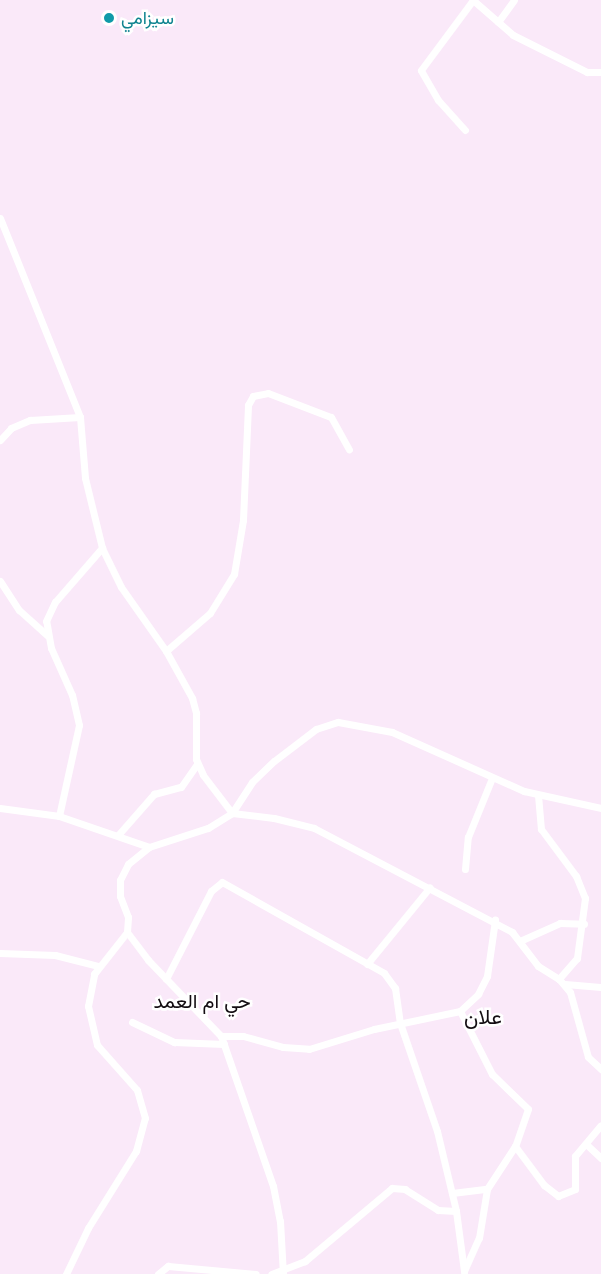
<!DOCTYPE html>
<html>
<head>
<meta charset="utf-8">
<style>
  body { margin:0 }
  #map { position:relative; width:601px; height:1274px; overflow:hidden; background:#fae9f9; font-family:"Space Grotesk",Vazirmatn,sans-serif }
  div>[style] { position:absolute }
  .minor>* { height:7px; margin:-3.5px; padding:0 3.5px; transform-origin:3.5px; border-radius:3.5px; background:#fff }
  .dots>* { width:16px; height:16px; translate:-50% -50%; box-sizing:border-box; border:3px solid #fff; border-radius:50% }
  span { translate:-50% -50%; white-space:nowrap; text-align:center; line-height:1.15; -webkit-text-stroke:5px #fff; paint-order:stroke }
  .culture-label { font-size:18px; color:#0d838f }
  .left { translate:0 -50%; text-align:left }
  .neighbourhood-label { font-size:20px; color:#130d12 }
  .quarter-label { font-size:21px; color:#130d12 }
</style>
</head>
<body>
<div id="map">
  <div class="minor">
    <div style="left:473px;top:0;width:53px;rotate:41.2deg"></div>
    <div style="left:513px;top:35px;width:83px;rotate:26.6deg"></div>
    <div style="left:587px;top:72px;width:14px"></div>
    <div style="left:498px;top:22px;width:27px;rotate:-54deg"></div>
    <div style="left:465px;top:130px;width:40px;rotate:-132deg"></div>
    <div style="left:438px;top:100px;width:34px;rotate:-120deg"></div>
    <div style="left:421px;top:70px;width:87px;rotate:-53.4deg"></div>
    <div style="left:0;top:218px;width:214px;rotate:68.1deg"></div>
    <div style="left:80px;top:417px;width:61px;rotate:85.3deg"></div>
    <div style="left:85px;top:478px;width:72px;rotate:76.3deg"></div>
    <div style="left:102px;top:548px;width:43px;rotate:64deg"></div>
    <div style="left:121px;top:587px;width:78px;rotate:54.9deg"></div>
    <div style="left:166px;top:651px;width:54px;rotate:61deg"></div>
    <div style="left:192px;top:698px;width:16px;rotate:75deg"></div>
    <div style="left:196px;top:713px;width:46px;rotate:90deg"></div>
    <div style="left:196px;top:759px;width:17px;rotate:66deg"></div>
    <div style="left:203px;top:775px;width:48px;rotate:52.7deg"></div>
    <div style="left:232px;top:813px;width:42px;rotate:6.8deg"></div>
    <div style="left:274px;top:818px;width:41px;rotate:14deg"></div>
    <div style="left:314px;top:828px;width:224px;rotate:27.7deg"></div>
    <div style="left:512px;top:932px;width:43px;rotate:52.6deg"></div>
    <div style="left:538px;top:966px;width:25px;rotate:32deg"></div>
    <div style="left:559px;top:979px;width:17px;rotate:50deg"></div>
    <div style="left:570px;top:992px;width:67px;rotate:74.5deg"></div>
    <div style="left:588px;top:1057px;width:18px;rotate:43deg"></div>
    <div style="left:0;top:440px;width:16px;rotate:-47deg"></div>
    <div style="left:11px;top:428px;width:21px;rotate:-23deg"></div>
    <div style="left:30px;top:420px;width:50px;rotate:-3.4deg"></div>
    <div style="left:0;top:581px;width:35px;rotate:57deg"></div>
    <div style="left:19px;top:610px;width:38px;rotate:42deg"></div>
    <div style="left:166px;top:651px;width:58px;rotate:-40.8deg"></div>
    <div style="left:210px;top:613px;width:46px;rotate:-58.4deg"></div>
    <div style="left:234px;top:574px;width:55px;rotate:-80.5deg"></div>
    <div style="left:243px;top:520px;width:115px;rotate:-87.5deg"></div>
    <div style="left:248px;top:405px;width:10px;rotate:-61deg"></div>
    <div style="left:253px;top:396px;width:15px;rotate:-11deg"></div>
    <div style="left:268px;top:393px;width:67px;rotate:20.9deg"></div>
    <div style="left:331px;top:417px;width:37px;rotate:61deg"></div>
    <div style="left:538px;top:795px;width:34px;rotate:85deg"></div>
    <div style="left:541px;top:829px;width:59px;rotate:53.3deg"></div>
    <div style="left:576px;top:876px;width:24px;rotate:68deg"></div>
    <div style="left:585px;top:898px;width:61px;rotate:97.6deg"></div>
    <div style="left:577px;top:958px;width:28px;rotate:131deg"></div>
    <div style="left:0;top:808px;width:60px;rotate:7.7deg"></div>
    <div style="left:59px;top:816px;width:95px;rotate:19deg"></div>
    <div style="left:149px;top:847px;width:62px;rotate:-17.9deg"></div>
    <div style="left:208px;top:828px;width:28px;rotate:-32deg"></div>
    <div style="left:232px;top:813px;width:37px;rotate:-57deg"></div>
    <div style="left:252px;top:782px;width:30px;rotate:-44deg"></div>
    <div style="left:274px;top:761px;width:53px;rotate:-37.3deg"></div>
    <div style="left:316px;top:729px;width:23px;rotate:-18deg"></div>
    <div style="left:338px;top:722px;width:55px;rotate:10.5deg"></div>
    <div style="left:392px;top:732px;width:145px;rotate:24.1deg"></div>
    <div style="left:524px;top:791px;width:79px;rotate:12.4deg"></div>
    <div style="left:59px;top:816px;width:93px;rotate:-77.6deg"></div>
    <div style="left:79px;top:725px;width:31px;rotate:-103deg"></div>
    <div style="left:72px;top:695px;width:51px;rotate:-114.1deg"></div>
    <div style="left:51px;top:648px;width:27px;rotate:-100deg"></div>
    <div style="left:46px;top:621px;width:21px;rotate:-65deg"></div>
    <div style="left:55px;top:602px;width:72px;rotate:-49deg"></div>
    <div style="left:118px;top:835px;width:55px;rotate:-48.7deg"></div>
    <div style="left:154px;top:794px;width:28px;rotate:-15deg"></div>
    <div style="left:181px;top:787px;width:28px;rotate:-55deg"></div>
    <div style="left:465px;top:869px;width:32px;rotate:-85deg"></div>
    <div style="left:468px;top:837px;width:64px;rotate:-67.9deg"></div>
    <div style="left:127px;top:932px;width:35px;rotate:53deg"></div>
    <div style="left:148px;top:960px;width:105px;rotate:46.2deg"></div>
    <div style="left:221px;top:1036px;width:159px;rotate:70.9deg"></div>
    <div style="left:273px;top:1186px;width:36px;rotate:79deg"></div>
    <div style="left:280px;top:1221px;width:53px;rotate:86.8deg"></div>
    <div style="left:522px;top:940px;width:42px;rotate:-24.1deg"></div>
    <div style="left:560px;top:923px;width:24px;rotate:2deg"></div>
    <div style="left:0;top:953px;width:55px;rotate:2.1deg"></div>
    <div style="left:55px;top:955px;width:44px;rotate:14.3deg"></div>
    <div style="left:367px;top:964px;width:99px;rotate:-50.7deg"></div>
    <div style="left:166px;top:979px;width:99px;rotate:-62.9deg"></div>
    <div style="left:211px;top:891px;width:14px;rotate:-39deg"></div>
    <div style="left:222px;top:882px;width:186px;rotate:29.3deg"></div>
    <div style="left:384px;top:973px;width:19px;rotate:54deg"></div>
    <div style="left:395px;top:988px;width:35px;rotate:82deg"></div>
    <div style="left:400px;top:1023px;width:114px;rotate:71.1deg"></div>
    <div style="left:437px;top:1131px;width:82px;rotate:76.6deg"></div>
    <div style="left:456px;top:1211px;width:18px;rotate:-177deg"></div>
    <div style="left:438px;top:1210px;width:39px;rotate:-148deg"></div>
    <div style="left:405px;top:1189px;width:13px;rotate:-176deg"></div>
    <div style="left:392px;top:1188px;width:114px;rotate:140deg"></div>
    <div style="left:305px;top:1261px;width:36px;rotate:159deg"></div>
    <div style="left:565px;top:984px;width:36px;rotate:5deg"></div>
    <div style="left:460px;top:1011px;width:71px;rotate:63.1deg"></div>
    <div style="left:492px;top:1074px;width:50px;rotate:44.2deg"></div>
    <div style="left:528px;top:1109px;width:39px;rotate:109deg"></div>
    <div style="left:515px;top:1146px;width:49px;rotate:53.4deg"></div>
    <div style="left:544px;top:1185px;width:18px;rotate:38deg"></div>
    <div style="left:558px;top:1196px;width:18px;rotate:-22deg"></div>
    <div style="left:575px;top:1189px;width:33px;rotate:-90deg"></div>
    <div style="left:575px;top:1156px;width:40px;rotate:-50deg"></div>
    <div style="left:132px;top:1022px;width:47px;rotate:25.5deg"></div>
    <div style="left:174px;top:1042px;width:50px;rotate:2.3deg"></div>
    <div style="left:221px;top:1036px;width:22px"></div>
    <div style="left:243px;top:1036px;width:41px;rotate:15.4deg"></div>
    <div style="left:283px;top:1047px;width:26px;rotate:4deg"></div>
    <div style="left:309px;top:1049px;width:68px;rotate:-17.1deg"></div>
    <div style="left:374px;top:1029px;width:88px;rotate:-11.8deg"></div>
    <div style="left:460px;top:1011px;width:25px;rotate:-43deg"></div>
    <div style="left:478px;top:994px;width:20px;rotate:-63deg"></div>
    <div style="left:487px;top:976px;width:57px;rotate:-81.9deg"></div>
    <div style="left:586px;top:1144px;width:21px;rotate:43deg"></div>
    <div style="left:452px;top:1193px;width:35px;rotate:-7deg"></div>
    <div style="left:456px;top:1211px;width:61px;rotate:82.4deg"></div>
    <div style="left:464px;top:1271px;width:36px;rotate:-66deg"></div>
    <div style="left:479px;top:1238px;width:50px;rotate:-80.7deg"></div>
    <div style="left:487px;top:1189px;width:51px;rotate:-56.9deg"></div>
    <div style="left:66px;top:1274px;width:51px;rotate:-64.4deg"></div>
    <div style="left:88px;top:1228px;width:91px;rotate:-58.1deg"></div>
    <div style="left:136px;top:1151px;width:34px;rotate:-75deg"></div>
    <div style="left:145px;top:1118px;width:29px;rotate:-106deg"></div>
    <div style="left:137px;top:1090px;width:60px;rotate:-131.6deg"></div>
    <div style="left:97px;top:1045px;width:40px;rotate:-103deg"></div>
    <div style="left:88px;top:1006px;width:33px;rotate:-79deg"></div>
    <div style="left:94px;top:974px;width:53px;rotate:-51.8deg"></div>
    <div style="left:127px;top:932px;width:15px;rotate:-86deg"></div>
    <div style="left:128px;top:917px;width:22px;rotate:-111deg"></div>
    <div style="left:120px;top:896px;width:16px;rotate:-90deg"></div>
    <div style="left:120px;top:880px;width:18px;rotate:-63deg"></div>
    <div style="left:128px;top:864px;width:27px;rotate:-39deg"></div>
    <div style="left:158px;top:1274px;width:13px;rotate:-39deg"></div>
    <div style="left:168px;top:1266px;width:88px;rotate:5.2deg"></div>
  </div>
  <div class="dots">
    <div style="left:109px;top:18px;background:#0f9aa8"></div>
  </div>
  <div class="culture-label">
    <span class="left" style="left:121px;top:18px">سيزامي</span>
  </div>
  <div class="neighbourhood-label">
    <span style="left:202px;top:1001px">حي ام العمد</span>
  </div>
  <div class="quarter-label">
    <span style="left:483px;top:1017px">علان</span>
  </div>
</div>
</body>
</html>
